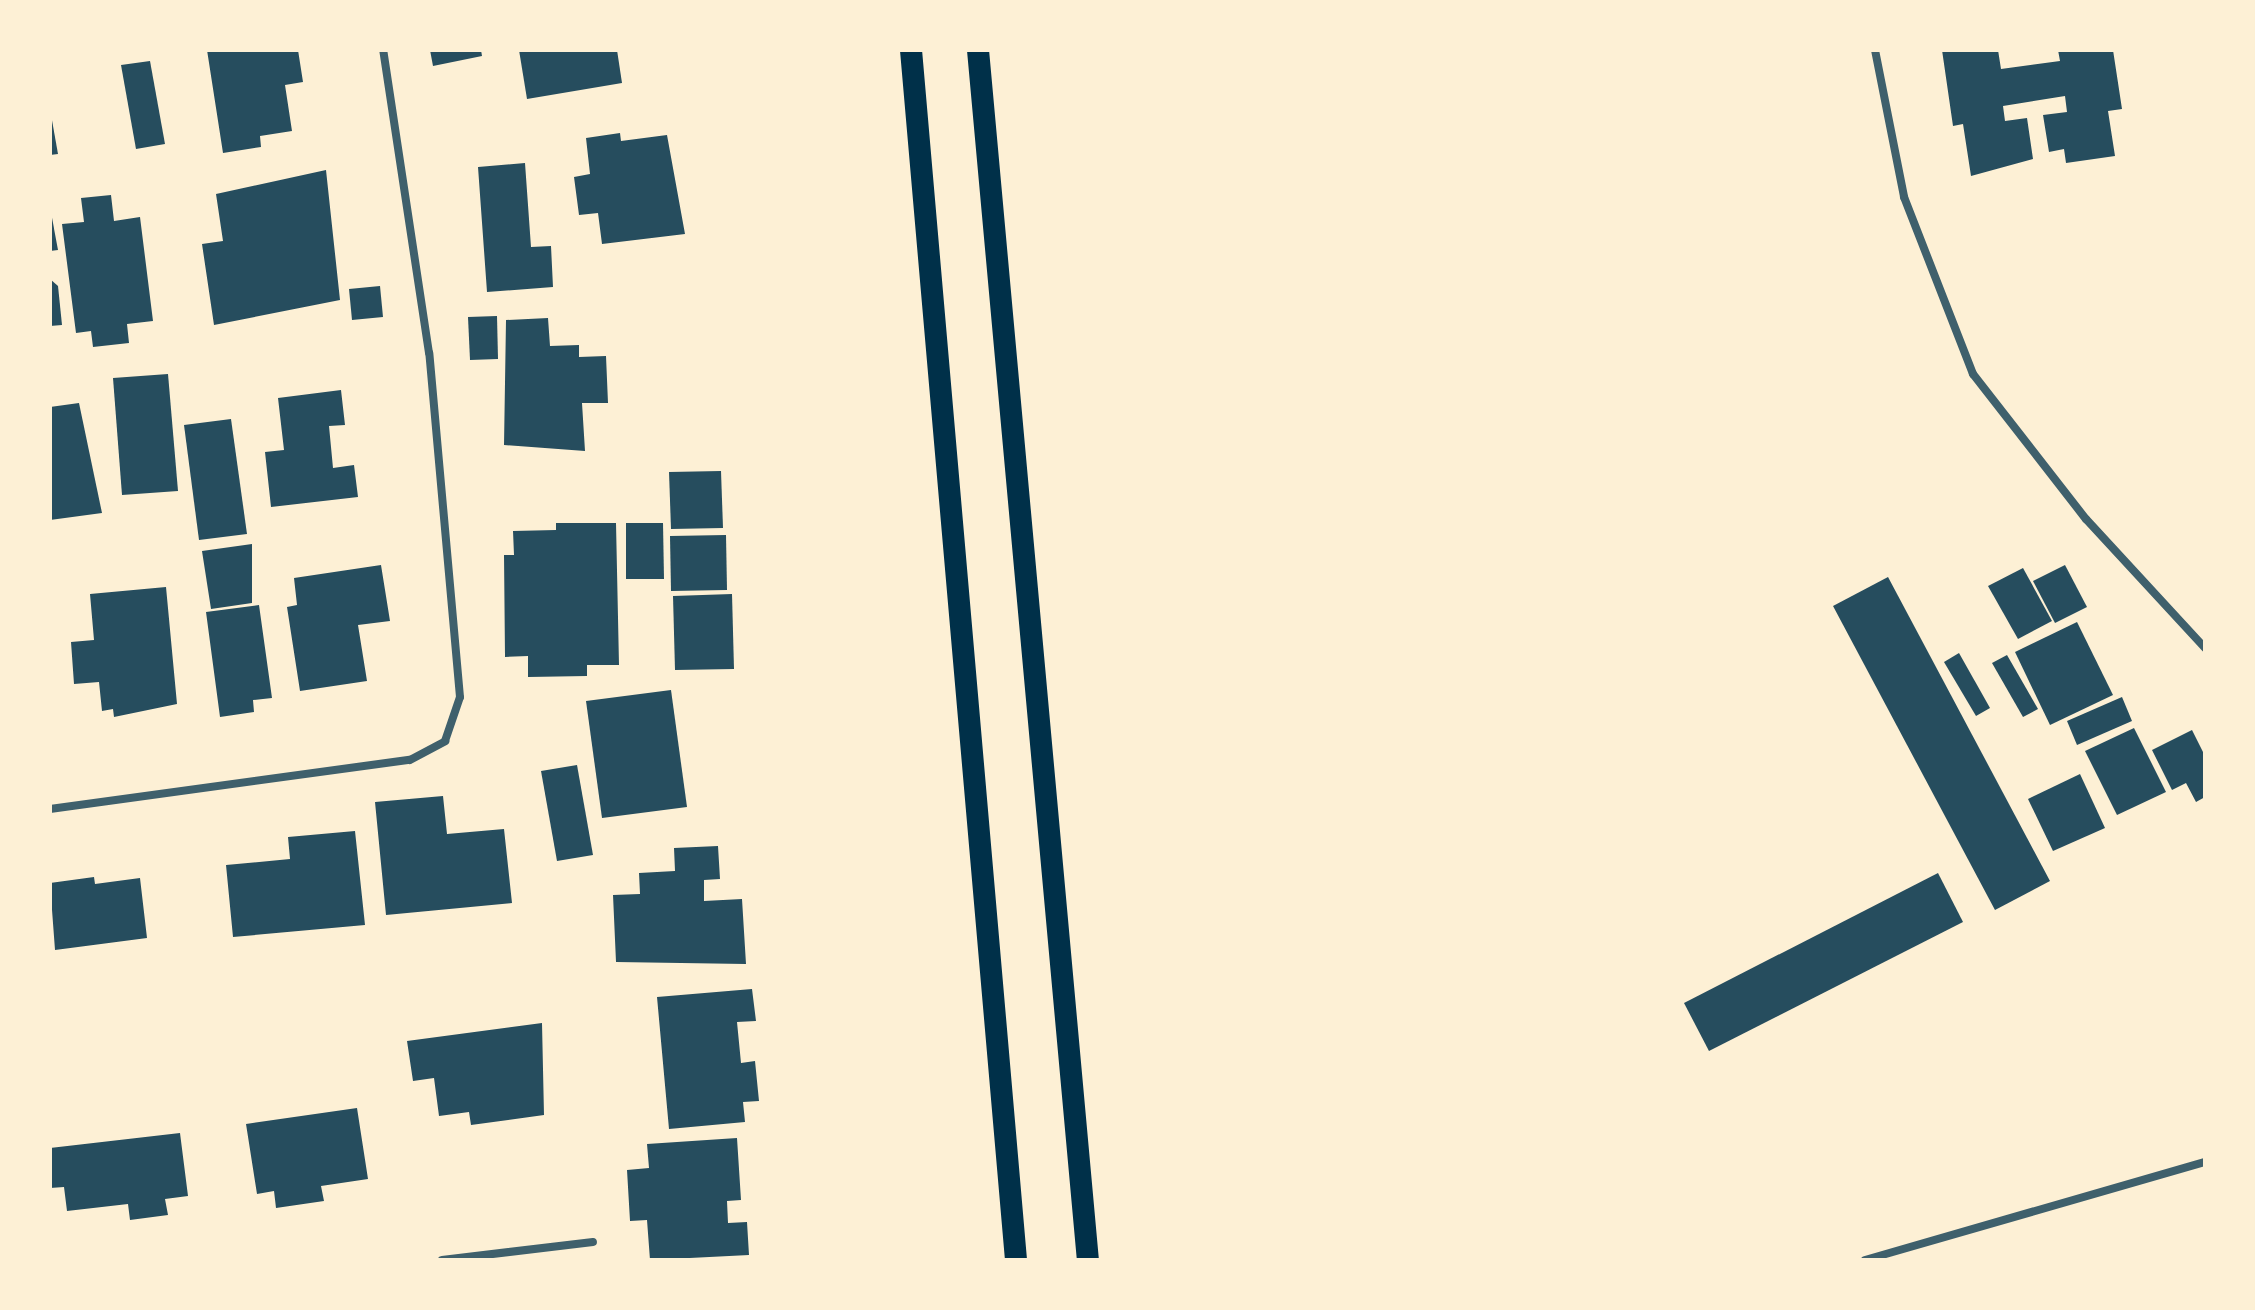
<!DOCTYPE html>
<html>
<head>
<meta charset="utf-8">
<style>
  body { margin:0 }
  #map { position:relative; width:2255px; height:1310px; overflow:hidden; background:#fdf0d5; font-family:"Fira Sans Condensed",sans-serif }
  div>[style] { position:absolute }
  .building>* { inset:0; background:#264d5e }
  .minor>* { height:8px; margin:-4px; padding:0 4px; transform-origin:4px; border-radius:4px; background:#3f606c }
  .trunk>* { height:22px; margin:-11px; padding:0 11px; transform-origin:11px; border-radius:11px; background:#003049 }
  span { translate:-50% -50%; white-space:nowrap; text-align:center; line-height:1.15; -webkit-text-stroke:7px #fdf0d5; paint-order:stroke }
  .frame { position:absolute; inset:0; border:52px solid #fdf0d5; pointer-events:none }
</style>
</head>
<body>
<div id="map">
  <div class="building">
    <div style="clip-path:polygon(207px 50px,298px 50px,303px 82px,285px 85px,292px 131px,260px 136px,261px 147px,223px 153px)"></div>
    <div style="clip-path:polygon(430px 50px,481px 50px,482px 56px,433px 66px)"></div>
    <div style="clip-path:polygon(519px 50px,617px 50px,622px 83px,527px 99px)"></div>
    <div style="clip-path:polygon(1942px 50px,1998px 50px,2001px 69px,2060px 61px,2058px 50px,2113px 50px,2122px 109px,2108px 111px,2115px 156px,2066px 163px,2064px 149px,2049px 152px,2043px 115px,2067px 112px,2065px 96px,2003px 106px,2005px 121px,2027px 118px,2033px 159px,1971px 176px,1963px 124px,1953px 126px)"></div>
    <div style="clip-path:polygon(150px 61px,165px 144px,136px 149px,121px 65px)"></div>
    <div style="clip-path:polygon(50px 109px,58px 154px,50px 155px)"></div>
    <div style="clip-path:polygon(620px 133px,621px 141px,667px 135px,685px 234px,602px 244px,598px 213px,579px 215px,574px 177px,590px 174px,586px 138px)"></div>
    <div style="clip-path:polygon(525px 163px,531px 247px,551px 246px,553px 287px,487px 292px,478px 167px)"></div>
    <div style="clip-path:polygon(326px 170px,340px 300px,214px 325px,202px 244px,223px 241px,216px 194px)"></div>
    <div style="clip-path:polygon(111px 195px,114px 221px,140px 217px,153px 321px,127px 324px,129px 343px,93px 347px,91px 331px,76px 333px,62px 224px,84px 222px,81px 198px)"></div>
    <div style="clip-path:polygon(50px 207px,58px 250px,50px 251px)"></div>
    <div style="clip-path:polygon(50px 279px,58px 286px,62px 325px,50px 326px)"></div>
    <div style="clip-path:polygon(380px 286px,383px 317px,352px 320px,349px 289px)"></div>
    <div style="clip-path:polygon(497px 316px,498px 359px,470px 360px,468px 317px)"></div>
    <div style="clip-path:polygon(548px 318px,550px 346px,579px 345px,579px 357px,606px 356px,608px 403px,582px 403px,585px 451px,504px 445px,506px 320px)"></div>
    <div style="clip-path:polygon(168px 374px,178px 491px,122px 495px,113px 378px)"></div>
    <div style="clip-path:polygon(341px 390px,345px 425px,329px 426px,333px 468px,354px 465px,358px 497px,271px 507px,265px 452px,284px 450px,278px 398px)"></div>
    <div style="clip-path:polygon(79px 403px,102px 513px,50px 520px,50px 407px)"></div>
    <div style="clip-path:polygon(231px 419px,247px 534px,199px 540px,184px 425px)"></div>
    <div style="clip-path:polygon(721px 471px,723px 528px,671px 529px,669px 472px)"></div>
    <div style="clip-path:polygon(556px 523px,616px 523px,619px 665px,587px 665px,587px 676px,528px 677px,528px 656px,505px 657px,504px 555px,514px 555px,513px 531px,556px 530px)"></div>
    <div style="clip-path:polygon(626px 523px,663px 523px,664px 579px,626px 579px)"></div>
    <div style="clip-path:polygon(726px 535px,727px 590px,671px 591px,670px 536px)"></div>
    <div style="clip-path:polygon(252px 544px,252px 603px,211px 609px,202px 551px)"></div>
    <div style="clip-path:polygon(381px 565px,390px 621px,358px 625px,367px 681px,300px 691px,287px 607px,297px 605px,294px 578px)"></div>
    <div style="clip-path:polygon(2065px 565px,2087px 607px,2055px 623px,2033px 581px)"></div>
    <div style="clip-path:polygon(2023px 568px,2052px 621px,2018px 639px,1988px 586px)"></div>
    <div style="clip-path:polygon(1888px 577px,2050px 881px,1995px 910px,1833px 606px)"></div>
    <div style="clip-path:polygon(166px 587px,177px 704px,114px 717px,113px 709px,102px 711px,99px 682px,74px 684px,71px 642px,94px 640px,90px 594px)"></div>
    <div style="clip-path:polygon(732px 594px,734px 669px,675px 670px,673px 596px)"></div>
    <div style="clip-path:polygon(259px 605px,272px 698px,253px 700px,254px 712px,220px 717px,206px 612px)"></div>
    <div style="clip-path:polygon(2077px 622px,2113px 695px,2050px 725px,2015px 652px)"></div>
    <div style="clip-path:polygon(1959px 653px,1990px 708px,1976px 716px,1944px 662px)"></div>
    <div style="clip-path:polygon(2007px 655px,2038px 709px,2023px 717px,1992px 663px)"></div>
    <div style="clip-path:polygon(671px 690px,687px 807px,602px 818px,586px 701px)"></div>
    <div style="clip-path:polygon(2122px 697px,2132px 721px,2077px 745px,2067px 721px)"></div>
    <div style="clip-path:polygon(2134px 728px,2166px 792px,2117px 815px,2085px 751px)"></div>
    <div style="clip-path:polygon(2192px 730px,2205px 756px,2205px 797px,2196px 802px,2186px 783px,2172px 790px,2152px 750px)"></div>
    <div style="clip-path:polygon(577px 765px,593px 855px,557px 861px,541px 771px)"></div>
    <div style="clip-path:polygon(2080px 774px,2105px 828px,2053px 851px,2028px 799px)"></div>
    <div style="clip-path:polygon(443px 796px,447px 834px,504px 829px,512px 903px,386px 915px,375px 802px)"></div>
    <div style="clip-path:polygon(355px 831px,365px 925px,233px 937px,226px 865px,290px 859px,288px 837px)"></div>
    <div style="clip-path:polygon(718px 846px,720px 879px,704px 880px,704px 901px,742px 899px,746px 964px,616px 962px,613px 895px,640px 894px,639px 873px,675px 871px,674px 848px)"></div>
    <div style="clip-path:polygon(1938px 873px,1963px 922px,1709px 1051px,1684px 1003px)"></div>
    <div style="clip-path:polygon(94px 877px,95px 884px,140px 878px,147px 938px,55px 950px,50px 883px)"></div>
    <div style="clip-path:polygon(752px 989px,756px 1021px,737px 1022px,741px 1063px,755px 1061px,759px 1101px,743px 1102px,745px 1122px,669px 1129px,657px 997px)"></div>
    <div style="clip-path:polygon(542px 1023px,544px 1115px,471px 1125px,469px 1112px,439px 1116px,434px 1078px,413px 1081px,407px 1041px)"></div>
    <div style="clip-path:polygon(357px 1108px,368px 1179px,321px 1186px,324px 1201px,276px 1208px,274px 1191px,257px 1194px,246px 1124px)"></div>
    <div style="clip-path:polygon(180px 1133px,188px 1196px,165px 1199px,168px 1215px,130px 1220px,128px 1204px,67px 1211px,64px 1187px,50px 1188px,50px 1148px)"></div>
    <div style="clip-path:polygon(737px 1138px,741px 1200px,727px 1201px,728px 1223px,747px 1222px,749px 1255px,650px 1260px,647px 1220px,630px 1221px,627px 1170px,649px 1168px,647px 1144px)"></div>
  </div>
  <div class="minor">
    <div style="left:1875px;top:50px;width:150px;rotate:78.8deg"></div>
    <div style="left:1904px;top:197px;width:190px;rotate:68.7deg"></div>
    <div style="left:1973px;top:374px;width:184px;rotate:52.1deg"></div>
    <div style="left:2086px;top:519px;width:176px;rotate:47.3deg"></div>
    <div style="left:50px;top:809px;width:363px;rotate:-7.8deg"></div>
    <div style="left:410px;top:760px;width:40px;rotate:-28deg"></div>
    <div style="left:445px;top:741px;width:46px;rotate:-71.2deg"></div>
    <div style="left:460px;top:697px;width:345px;rotate:-95.1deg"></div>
    <div style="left:429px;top:353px;width:306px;rotate:-98.6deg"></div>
    <div style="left:442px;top:1260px;width:152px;rotate:-6.8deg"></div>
    <div style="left:1865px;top:1260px;width:354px;rotate:-16.1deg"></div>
  </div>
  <div class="trunk">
    <div style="left:911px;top:50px;width:1215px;rotate:85.04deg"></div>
    <div style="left:978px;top:50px;width:1215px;rotate:84.81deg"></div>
  </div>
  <div class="frame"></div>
</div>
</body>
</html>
